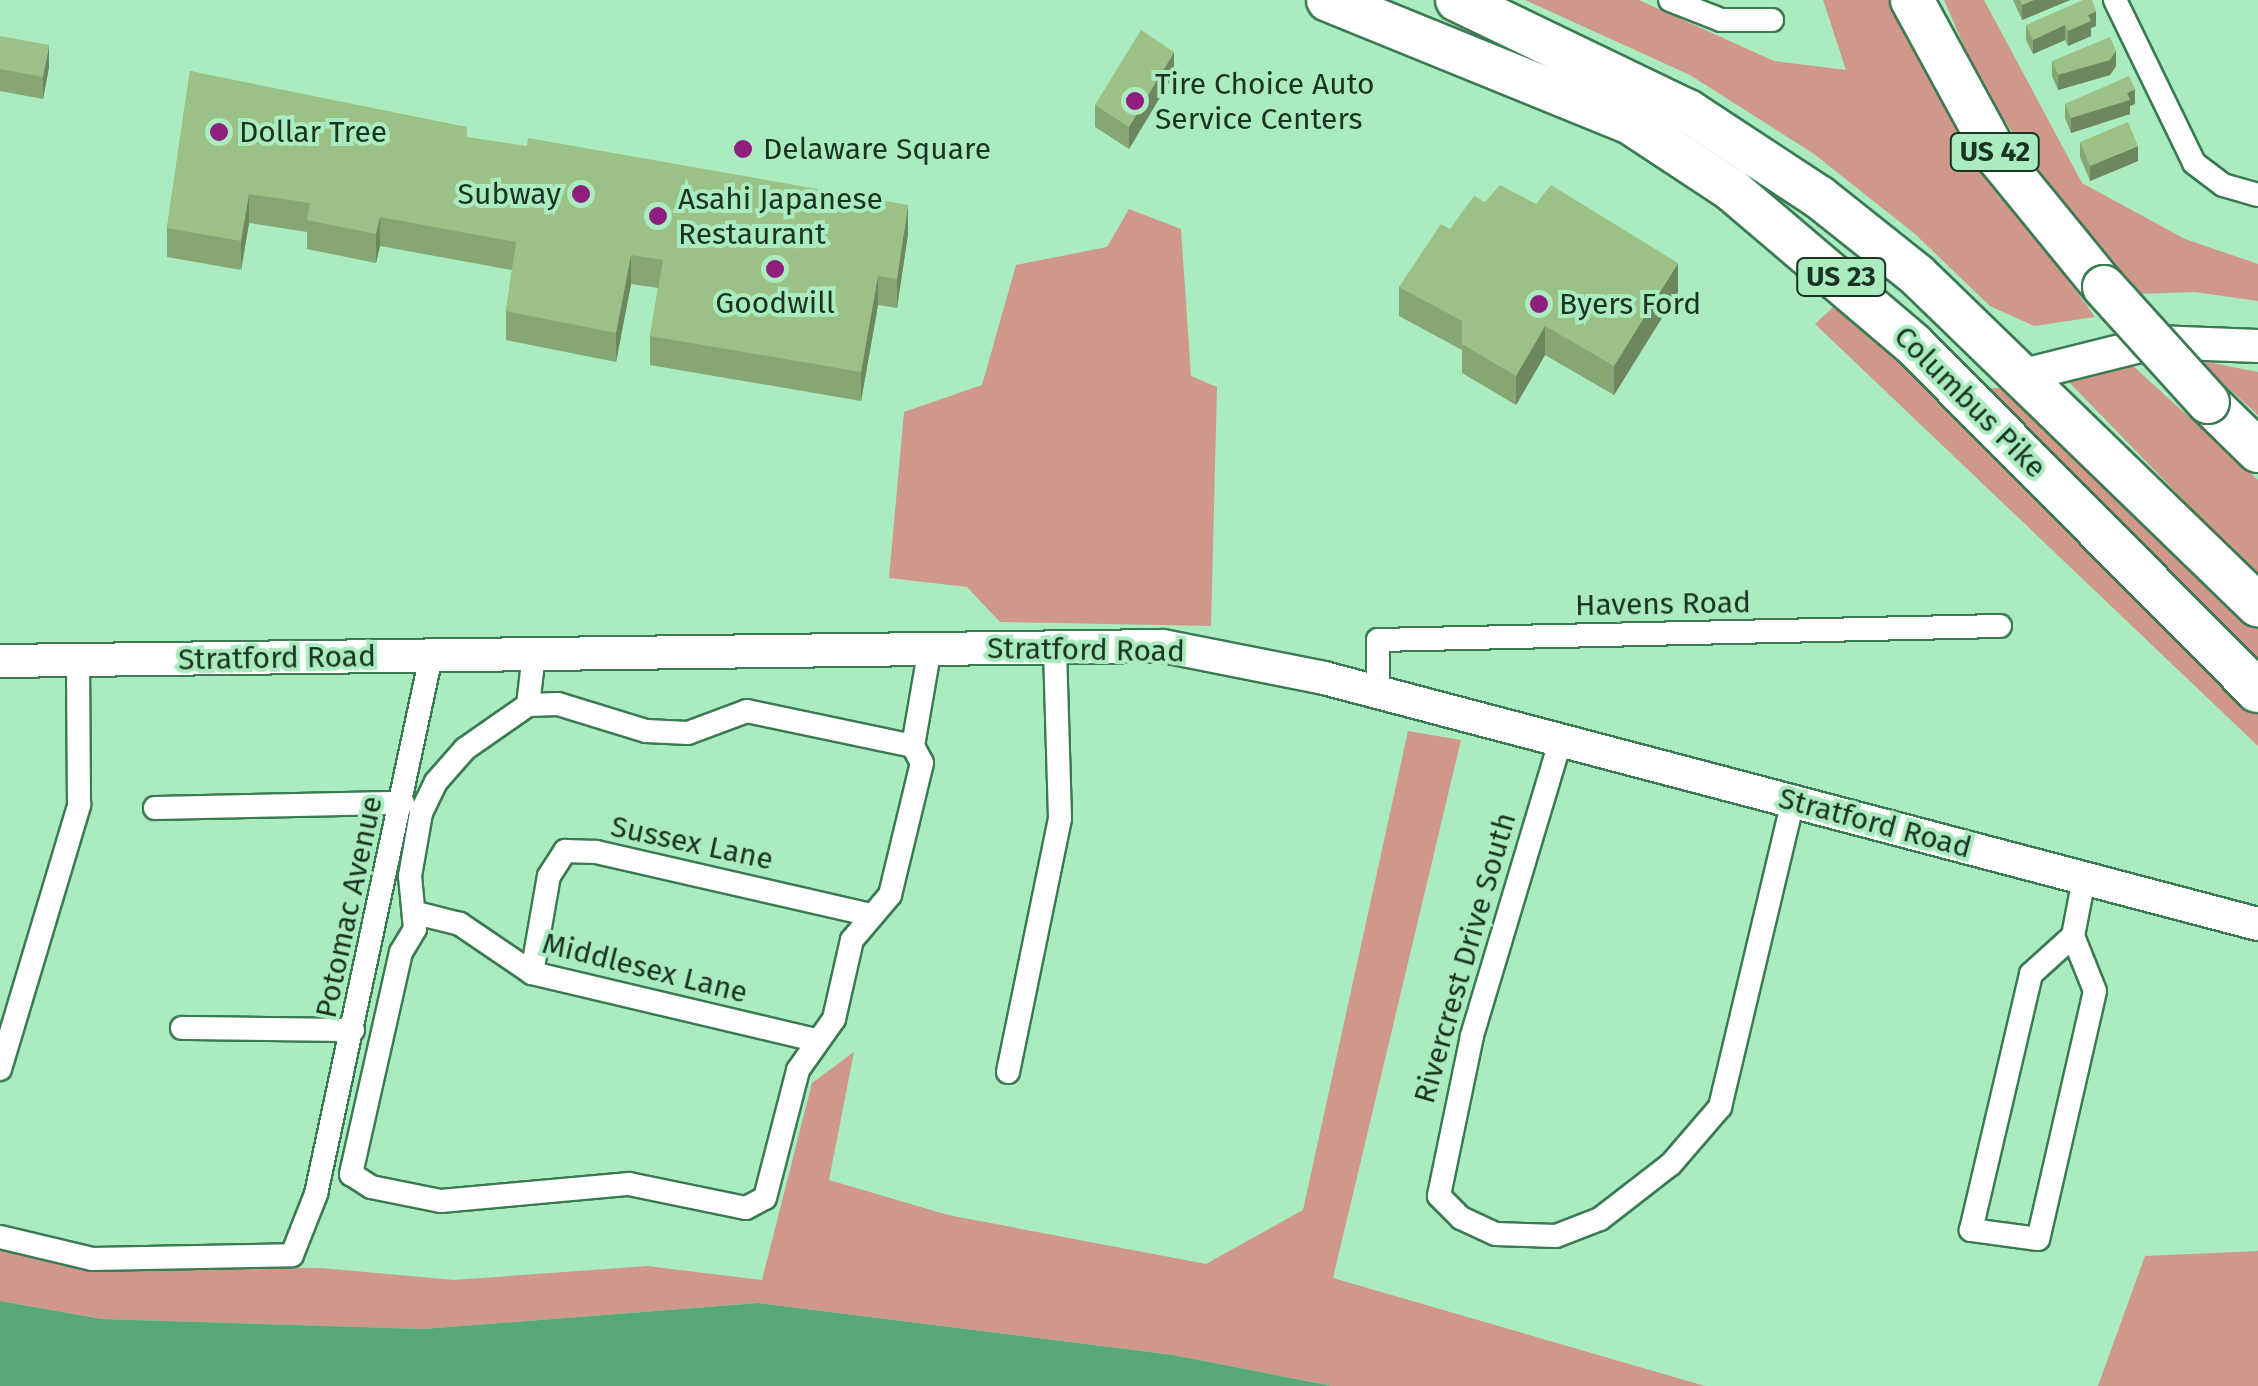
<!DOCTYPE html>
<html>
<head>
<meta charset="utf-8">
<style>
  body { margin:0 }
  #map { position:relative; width:2258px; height:1386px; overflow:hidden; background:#aaebc0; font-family:"Fira Sans",sans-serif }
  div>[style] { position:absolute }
  .green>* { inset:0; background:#cf988a }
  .water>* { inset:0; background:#57aa77 }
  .roads { filter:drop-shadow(2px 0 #3b7a53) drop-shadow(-2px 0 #3b7a53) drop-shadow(0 2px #3b7a53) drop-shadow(0 -2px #3b7a53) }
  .street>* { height:22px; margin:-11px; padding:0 11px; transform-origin:11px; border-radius:11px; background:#fff }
  .secondary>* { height:32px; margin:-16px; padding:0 16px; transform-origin:16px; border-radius:16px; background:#fff }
  .highway>* { height:42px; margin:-21px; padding:0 21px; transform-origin:21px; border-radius:21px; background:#fff }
  .bridges { filter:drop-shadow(2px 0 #3b7a53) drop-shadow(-2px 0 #3b7a53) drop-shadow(0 2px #3b7a53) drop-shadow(0 -2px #3b7a53) }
  .highway-bridge>* { height:42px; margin:-21px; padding:0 21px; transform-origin:21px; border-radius:21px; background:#fff }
  .wall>* { inset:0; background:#86a674 }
  .shaded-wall>* { inset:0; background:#6d875e }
  .building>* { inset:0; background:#9cc187 }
  .dots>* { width:28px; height:28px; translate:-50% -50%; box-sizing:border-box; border:5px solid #aaebc0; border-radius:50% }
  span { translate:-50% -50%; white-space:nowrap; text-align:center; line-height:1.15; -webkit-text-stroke:8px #aaebc0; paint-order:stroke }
  .shield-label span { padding:2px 8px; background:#aaebc0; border:2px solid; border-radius:8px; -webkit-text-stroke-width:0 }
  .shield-label { font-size:28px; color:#1a3423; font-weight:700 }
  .poi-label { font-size:30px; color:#1a3423 }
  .left { translate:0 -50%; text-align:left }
  .right { translate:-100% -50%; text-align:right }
  .street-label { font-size:30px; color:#1a3423 }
</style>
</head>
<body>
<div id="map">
  <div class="green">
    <div style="clip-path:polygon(1525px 0,1639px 0,1774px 61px,1846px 70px,1823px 0,1894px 0,1954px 123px,2095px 317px,2034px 326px,1990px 306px,1915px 234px,1814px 154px,1690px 75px)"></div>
    <div style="clip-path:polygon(1944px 0,1984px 0,2082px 183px,2185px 239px,2258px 264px,2258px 301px,2195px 292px,2136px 294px,2071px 220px,1981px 85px)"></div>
    <div style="clip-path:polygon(1129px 209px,1181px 229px,1191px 376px,1217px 387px,1211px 626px,1000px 622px,967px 587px,889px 578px,904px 412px,982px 385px,1016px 265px,1107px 247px)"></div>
    <div style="clip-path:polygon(1843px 298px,2258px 708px,2258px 746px,1815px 324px)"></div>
    <div style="clip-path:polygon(2197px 360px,2258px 372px,2258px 415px)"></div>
    <div style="clip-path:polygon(2132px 365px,2258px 480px,2258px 577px,2068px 381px)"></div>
    <div style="clip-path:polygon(1989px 388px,2021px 389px,2258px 624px,2258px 662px)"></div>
    <div style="clip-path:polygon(1408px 731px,1461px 740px,1333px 1278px,1705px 1386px,1332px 1386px,1173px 1355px,758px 1303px,423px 1329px,102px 1319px,0 1301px,0 1248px,69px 1266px,321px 1268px,454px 1280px,647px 1266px,762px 1280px,812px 1083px,854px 1052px,829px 1180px,948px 1215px,1206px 1264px,1303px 1210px)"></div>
    <div style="clip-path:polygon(2258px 1251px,2258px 1386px,2098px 1386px,2145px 1256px)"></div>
  </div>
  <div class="water">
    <div style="clip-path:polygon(0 1301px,102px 1319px,423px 1329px,758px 1303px,1173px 1355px,1332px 1386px,0 1386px)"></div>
  </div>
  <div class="roads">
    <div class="street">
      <div style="left:1670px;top:0;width:55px;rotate:21.4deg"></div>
      <div style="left:1721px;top:20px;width:51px"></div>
      <div style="left:2115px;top:0;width:181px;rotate:64.1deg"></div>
      <div style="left:2194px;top:163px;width:36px;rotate:37deg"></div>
      <div style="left:2223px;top:185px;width:36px;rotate:16deg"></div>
      <div style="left:1378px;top:692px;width:52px;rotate:-90deg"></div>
      <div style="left:1378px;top:640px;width:622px;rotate:-1.29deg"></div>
      <div style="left:528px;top:705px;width:51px;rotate:-83.3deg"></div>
      <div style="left:1561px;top:739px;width:310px;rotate:106.7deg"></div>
      <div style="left:1472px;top:1036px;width:163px;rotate:101.7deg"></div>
      <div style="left:1439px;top:1196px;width:31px;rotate:45deg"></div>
      <div style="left:1461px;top:1218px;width:38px;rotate:25deg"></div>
      <div style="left:1496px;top:1234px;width:60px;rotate:1.9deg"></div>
      <div style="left:1556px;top:1236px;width:47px;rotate:-21.1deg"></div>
      <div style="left:1600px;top:1219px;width:90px;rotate:-37.8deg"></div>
      <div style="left:1671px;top:1164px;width:75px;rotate:-49.3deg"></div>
      <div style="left:1720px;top:1107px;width:315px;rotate:-76.6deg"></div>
      <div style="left:913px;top:746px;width:170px;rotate:-168.1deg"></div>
      <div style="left:747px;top:711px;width:63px;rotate:159.6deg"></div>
      <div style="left:688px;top:733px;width:42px;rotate:-177.3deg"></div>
      <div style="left:646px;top:731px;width:92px;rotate:-162.9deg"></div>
      <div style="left:558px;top:704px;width:30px;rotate:178deg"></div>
      <div style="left:528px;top:705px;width:77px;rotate:145.1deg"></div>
      <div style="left:465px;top:749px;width:44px;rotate:131.3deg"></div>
      <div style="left:436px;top:782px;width:34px;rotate:116deg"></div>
      <div style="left:421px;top:813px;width:64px;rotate:99.9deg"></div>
      <div style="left:410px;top:876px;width:53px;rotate:84.6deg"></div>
      <div style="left:415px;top:929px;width:27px;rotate:121deg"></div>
      <div style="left:401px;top:952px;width:228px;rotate:102.7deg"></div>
      <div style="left:351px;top:1174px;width:24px;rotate:33deg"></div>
      <div style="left:371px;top:1187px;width:71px;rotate:11.3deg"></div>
      <div style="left:441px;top:1201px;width:189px;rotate:-5.2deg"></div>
      <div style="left:629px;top:1184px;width:119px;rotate:11.6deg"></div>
      <div style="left:746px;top:1208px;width:21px;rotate:-28deg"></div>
      <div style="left:765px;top:1198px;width:132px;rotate:-75.5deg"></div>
      <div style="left:798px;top:1070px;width:62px;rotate:-54.8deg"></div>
      <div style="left:834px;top:1019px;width:81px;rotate:-77.2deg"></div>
      <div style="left:852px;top:940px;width:59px;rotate:-49.8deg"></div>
      <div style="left:890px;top:895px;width:136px;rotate:-76.4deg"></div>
      <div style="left:922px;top:763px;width:19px;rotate:-118deg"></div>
      <div style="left:913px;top:746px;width:99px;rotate:-80.2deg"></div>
      <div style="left:155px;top:808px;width:248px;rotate:-1.2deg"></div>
      <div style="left:416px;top:913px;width:45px;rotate:14deg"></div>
      <div style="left:460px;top:924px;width:87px;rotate:34.2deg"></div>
      <div style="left:532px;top:973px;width:291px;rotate:13.3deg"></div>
      <div style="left:2073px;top:936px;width:59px;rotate:68.2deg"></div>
      <div style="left:2095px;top:991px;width:254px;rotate:102.9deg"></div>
      <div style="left:2038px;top:1239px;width:68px;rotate:-172.3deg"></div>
      <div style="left:1971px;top:1230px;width:263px;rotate:-76.8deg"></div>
      <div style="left:2031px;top:974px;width:57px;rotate:-42.1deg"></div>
      <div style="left:2073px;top:936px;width:58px;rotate:-79.1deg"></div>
      <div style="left:532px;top:973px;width:98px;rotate:-80.1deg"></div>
      <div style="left:549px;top:876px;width:30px;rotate:-57deg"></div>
      <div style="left:565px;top:851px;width:31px;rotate:2deg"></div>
      <div style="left:596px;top:852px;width:283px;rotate:12.9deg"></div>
      <div style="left:182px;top:1028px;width:171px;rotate:0.7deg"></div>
      <div style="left:0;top:1069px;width:276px;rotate:-73.3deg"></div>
      <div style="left:79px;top:805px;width:143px;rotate:-90.4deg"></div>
      <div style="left:1008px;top:1072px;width:259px;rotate:-78.4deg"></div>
      <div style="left:1060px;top:818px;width:173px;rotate:-91.7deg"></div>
      <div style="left:0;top:1237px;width:95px;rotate:13.4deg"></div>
      <div style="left:92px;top:1259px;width:200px;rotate:-1.1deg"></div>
      <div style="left:292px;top:1255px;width:66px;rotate:-68.5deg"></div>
      <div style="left:316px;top:1194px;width:550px;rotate:-77.93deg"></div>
    </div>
    <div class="secondary">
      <div style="left:2024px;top:375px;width:136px;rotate:-14deg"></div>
      <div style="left:2156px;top:342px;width:102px;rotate:2.2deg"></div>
      <div style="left:0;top:661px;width:1163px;rotate:-0.74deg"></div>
      <div style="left:1163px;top:646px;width:164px;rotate:11.2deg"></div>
      <div style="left:1324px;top:678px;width:966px;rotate:14.76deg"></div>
    </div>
    <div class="highway">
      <div style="left:1328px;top:0;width:325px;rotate:22.1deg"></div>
      <div style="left:1629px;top:122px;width:123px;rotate:33.4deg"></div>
      <div style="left:1732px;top:190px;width:238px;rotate:40.4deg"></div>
      <div style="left:1913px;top:344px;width:489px;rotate:45.2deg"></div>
      <div style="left:1457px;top:0;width:256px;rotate:25.7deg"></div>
      <div style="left:1688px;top:111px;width:157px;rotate:33.3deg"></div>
      <div style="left:1819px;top:197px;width:125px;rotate:38.5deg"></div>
      <div style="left:1917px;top:275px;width:475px;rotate:44.1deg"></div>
      <div style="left:1912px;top:0;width:178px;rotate:61.4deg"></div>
      <div style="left:1997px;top:156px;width:169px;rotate:50.8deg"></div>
      <div style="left:2208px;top:402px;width:70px;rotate:44.4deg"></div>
    </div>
  </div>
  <div class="bridges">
    <div class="highway-bridge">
      <div style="left:2104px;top:287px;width:155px;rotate:47.9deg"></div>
    </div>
  </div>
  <div class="wall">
    <div style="clip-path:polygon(2013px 0,2070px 0,2022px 20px)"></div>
    <div style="clip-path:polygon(2026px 25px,2096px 26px,2091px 28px,2091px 36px,2068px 46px,2065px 40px,2033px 54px,2026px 40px)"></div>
    <div style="clip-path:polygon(0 36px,49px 67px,43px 99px,0 91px)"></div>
    <div style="clip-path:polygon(2052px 61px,2116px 66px,2110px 75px,2058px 90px,2052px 76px)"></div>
    <div style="clip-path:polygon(190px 71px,467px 137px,908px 234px,897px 308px,878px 305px,861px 401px,650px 365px,650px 336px,658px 288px,631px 284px,616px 362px,506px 340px,506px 311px,512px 270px,380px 246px,376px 263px,307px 249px,307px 232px,249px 223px,241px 270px,167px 257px,167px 228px)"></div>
    <div style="clip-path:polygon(1174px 74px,1129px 149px,1095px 127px,1095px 105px)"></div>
    <div style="clip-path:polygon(2065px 104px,2135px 104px,2130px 106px,2130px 114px,2071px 133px,2065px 118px)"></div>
    <div style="clip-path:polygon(2080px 142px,2138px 161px,2090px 181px,2080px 157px)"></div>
    <div style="clip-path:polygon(1450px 229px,1678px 292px,1614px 395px,1545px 355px,1516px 405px,1462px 373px,1462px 350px,1399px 316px,1399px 287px)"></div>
  </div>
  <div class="shaded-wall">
    <div style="clip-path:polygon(2034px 0,2070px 0,2022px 20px,2022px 5px)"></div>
    <div style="clip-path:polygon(2096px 11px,2096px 26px,2091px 28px,2091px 36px,2068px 46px,2068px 31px,2088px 15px)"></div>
    <div style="clip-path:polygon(2065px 25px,2065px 40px,2033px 54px,2033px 40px)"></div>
    <div style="clip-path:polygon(49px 45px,49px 67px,43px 99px,43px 77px)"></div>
    <div style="clip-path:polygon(2116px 51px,2116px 66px,2110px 75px,2058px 90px,2058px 75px)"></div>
    <div style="clip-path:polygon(1174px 52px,1174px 74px,1129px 149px,1129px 127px)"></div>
    <div style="clip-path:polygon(2135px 89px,2135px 104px,2130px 106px,2130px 114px,2071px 133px,2071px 118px)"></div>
    <div style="clip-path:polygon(2138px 146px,2138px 161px,2090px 181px,2090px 166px)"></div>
    <div style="clip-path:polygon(249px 194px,249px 223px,241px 270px,241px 241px)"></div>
    <div style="clip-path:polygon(908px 205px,908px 234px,897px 308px,897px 279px)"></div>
    <div style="clip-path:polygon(380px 217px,380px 246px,376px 263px,376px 234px)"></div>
    <div style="clip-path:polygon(631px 255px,631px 284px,616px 362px,616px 333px)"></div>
    <div style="clip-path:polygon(1678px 263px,1678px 292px,1614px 395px,1614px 366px)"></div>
    <div style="clip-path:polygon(878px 276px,878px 305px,861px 401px,861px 372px)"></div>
    <div style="clip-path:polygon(1545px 326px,1545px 355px,1516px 405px,1516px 376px)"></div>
  </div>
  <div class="building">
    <div style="clip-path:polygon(2020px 0,2034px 0,2022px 5px)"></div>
    <div style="clip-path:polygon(2083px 0,2092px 0,2096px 11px,2088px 15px,2091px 21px,2068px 31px,2065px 25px,2033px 40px,2026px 25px)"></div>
    <div style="clip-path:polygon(1141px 30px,1174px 52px,1129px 127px,1095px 105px)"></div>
    <div style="clip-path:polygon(0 36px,49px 45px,43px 77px,0 69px)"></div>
    <div style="clip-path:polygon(2110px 37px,2116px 51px,2110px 60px,2058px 75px,2052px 61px)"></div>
    <div style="clip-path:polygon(190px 71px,467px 127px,467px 137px,527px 146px,528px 138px,908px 205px,897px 279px,878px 276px,861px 372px,650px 336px,663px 260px,631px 255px,616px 333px,506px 311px,516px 242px,380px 217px,376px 234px,307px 220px,310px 203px,249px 194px,241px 241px,167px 228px)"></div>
    <div style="clip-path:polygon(2129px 76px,2135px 89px,2127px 93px,2130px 100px,2071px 118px,2065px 104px)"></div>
    <div style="clip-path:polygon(2128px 122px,2138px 146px,2090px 166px,2080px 142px)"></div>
    <div style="clip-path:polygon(1500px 185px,1536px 204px,1551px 185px,1678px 263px,1614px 366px,1545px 326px,1516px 376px,1462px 344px,1462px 321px,1399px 287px,1441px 224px,1450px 229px,1474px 196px,1485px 202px)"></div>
  </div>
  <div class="dots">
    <div style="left:1135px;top:101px;background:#8f1e7f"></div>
    <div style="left:219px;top:132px;background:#8f1e7f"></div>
    <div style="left:743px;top:149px;background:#8f1e7f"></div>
    <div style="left:581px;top:194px;background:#8f1e7f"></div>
    <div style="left:658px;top:216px;background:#8f1e7f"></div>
    <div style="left:775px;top:269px;background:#8f1e7f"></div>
    <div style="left:1539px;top:304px;background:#8f1e7f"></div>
  </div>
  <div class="shield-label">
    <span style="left:1995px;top:152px">US 42</span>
    <span style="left:1841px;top:277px">US 23</span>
  </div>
  <div class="poi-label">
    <span class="left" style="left:1155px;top:101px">Tire Choice Auto<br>Service Centers</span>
    <span class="left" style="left:239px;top:132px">Dollar Tree</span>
    <span class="left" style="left:763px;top:149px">Delaware Square</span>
    <span class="right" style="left:561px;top:194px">Subway</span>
    <span class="left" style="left:678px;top:216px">Asahi Japanese<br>Restaurant</span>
    <span style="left:775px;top:303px">Goodwill</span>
    <span class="left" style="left:1559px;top:304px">Byers Ford</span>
  </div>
  <div class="street-label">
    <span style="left:1970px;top:402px;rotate:45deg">Columbus Pike</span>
    <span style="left:1663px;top:604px;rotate:-1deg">Havens Road</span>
    <span style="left:1086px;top:650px;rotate:1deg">Stratford Road</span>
    <span style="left:277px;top:658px;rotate:-1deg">Stratford Road</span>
    <span style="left:1875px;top:823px;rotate:15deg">Stratford Road</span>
    <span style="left:692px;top:843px;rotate:12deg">Sussex Lane</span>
    <span style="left:349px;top:907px;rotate:-78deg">Potomac Avenue</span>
    <span style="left:1465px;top:958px;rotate:-74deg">Rivercrest Drive South</span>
    <span style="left:645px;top:968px;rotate:14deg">Middlesex Lane</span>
  </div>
</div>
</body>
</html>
